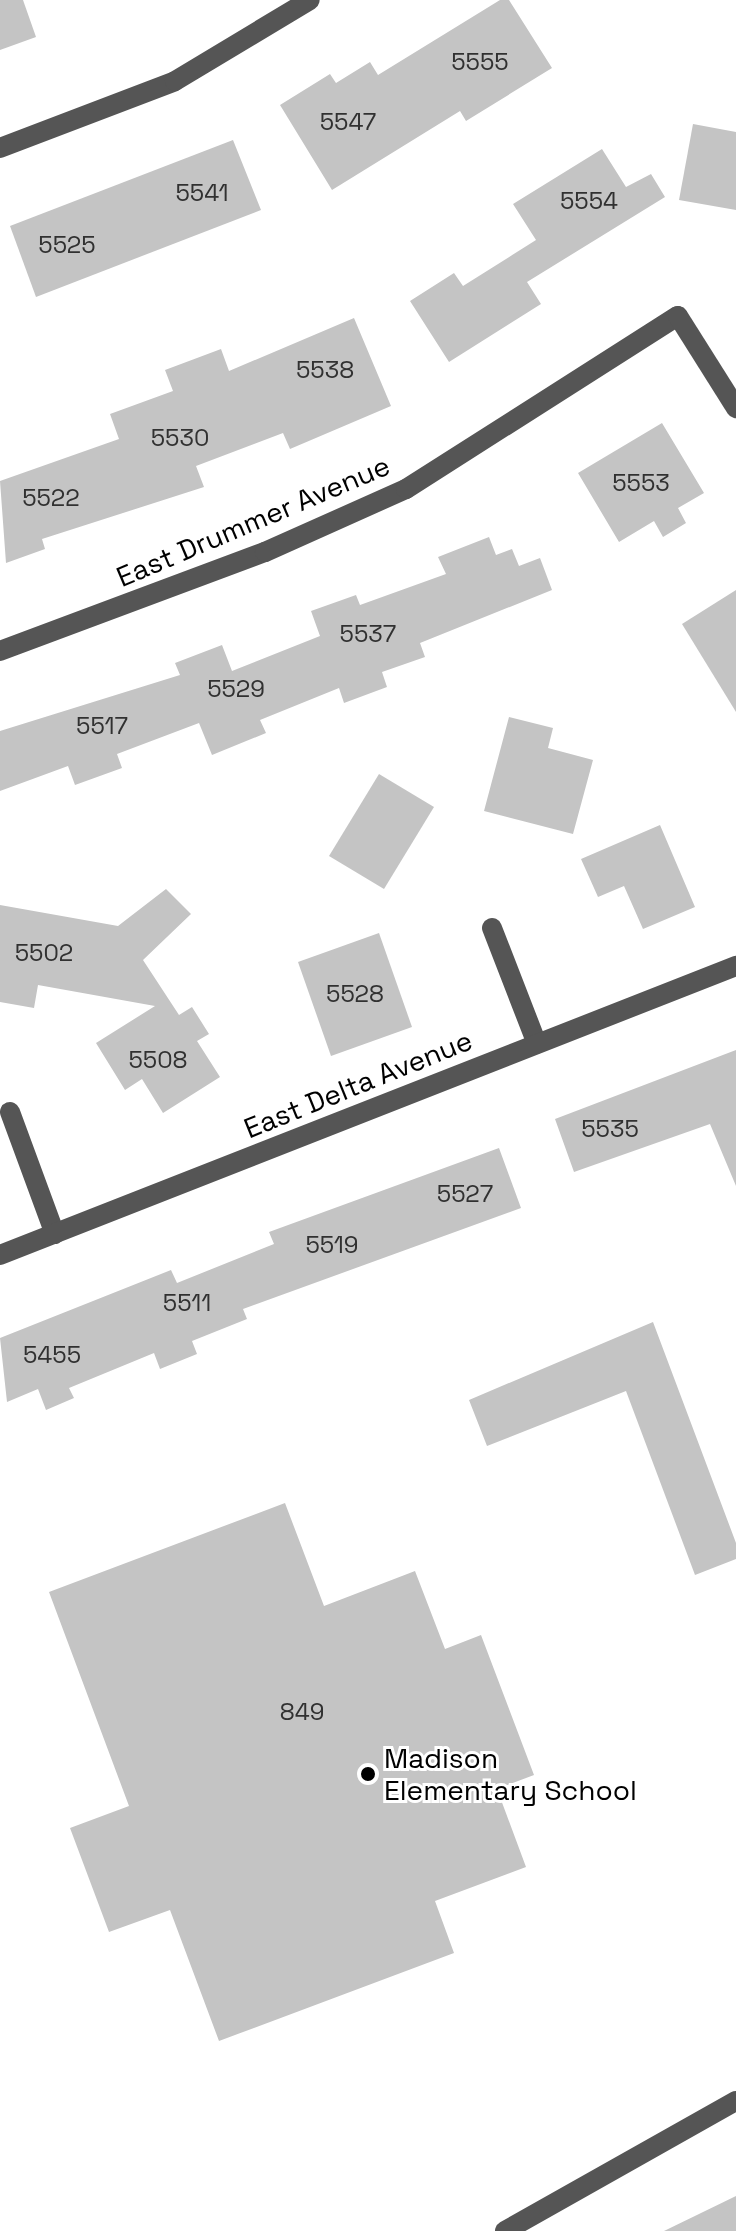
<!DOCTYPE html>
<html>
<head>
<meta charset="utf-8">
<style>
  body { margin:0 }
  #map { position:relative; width:736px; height:2231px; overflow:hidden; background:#fff; font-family:"Space Grotesk",sans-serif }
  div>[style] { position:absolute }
  .building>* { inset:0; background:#c4c4c4 }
  .minor>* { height:20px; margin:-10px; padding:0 10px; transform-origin:10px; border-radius:10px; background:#555 }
  .dots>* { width:22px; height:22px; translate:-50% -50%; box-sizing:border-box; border:4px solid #fff; border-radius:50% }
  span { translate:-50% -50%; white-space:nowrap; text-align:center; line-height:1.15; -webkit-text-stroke:6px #fff; paint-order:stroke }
  .number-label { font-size:24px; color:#313131 }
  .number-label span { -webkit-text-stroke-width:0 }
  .street-label { font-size:28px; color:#000 }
  .poi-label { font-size:28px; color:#000 }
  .left { translate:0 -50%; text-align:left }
</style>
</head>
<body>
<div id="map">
  <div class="building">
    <div style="clip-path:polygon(0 0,23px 0,36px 37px,0 50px)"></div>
    <div style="clip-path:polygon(500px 0,509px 0,552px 68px,466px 121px,460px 111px,332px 190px,280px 105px,330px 74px,336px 83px,370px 62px,378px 75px)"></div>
    <div style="clip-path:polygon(693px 124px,736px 132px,736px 210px,679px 200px)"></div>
    <div style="clip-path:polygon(233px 140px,261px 210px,36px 297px,10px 226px)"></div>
    <div style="clip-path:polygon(602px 149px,626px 187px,651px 174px,665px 197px,527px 282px,541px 304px,449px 362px,410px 301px,454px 273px,463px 286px,536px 240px,513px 204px)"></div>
    <div style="clip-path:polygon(354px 318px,391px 406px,290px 449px,283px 433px,196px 466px,204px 487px,42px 539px,45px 549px,6px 563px,0 481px,119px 439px,110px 414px,173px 391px,165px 370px,221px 349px,229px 371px)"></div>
    <div style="clip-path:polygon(662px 423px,704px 493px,678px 508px,686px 523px,663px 537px,654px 521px,619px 542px,578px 473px)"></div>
    <div style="clip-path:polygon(489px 537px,496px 555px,512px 549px,519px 566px,540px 558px,552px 590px,420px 643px,425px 657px,382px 672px,387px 687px,344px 703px,339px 688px,260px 720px,266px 733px,212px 755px,199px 723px,117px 754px,122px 768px,75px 785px,68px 766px,0 791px,0 731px,180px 675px,175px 663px,222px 645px,232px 671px,320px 636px,311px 611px,356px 595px,360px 605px,446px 574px,438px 557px)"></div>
    <div style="clip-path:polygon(736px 590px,736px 712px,682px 624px)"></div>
    <div style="clip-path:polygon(509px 717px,553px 728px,548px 748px,593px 760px,573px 834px,484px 811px)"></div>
    <div style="clip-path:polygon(379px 774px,434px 807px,384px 889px,329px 856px)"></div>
    <div style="clip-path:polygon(660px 825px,695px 907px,643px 929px,624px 886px,598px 897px,581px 859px)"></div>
    <div style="clip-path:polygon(166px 889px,191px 914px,143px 960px,179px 1015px,192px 1007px,209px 1034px,197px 1041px,220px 1077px,163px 1113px,142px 1079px,125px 1090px,96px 1043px,155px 1006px,38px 985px,34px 1008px,0 1002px,0 905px,118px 926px)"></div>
    <div style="clip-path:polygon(379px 933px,412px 1027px,331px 1056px,298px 962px)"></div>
    <div style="clip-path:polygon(736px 1050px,736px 1186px,710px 1124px,574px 1172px,555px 1119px)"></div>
    <div style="clip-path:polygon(499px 1148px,521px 1208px,243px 1309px,247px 1319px,192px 1341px,197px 1354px,160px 1369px,154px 1353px,69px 1388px,74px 1398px,46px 1410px,38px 1389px,7px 1402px,0 1338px,171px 1270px,177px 1283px,274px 1244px,269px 1232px)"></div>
    <div style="clip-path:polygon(653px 1322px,736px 1543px,736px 1559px,695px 1575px,626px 1391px,487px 1446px,469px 1400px)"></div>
    <div style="clip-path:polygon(285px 1503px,324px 1606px,415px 1571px,445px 1649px,481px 1635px,534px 1775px,497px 1789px,526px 1867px,435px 1901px,454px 1953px,219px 2041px,170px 1910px,109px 1932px,70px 1828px,129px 1806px,49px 1592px)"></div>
    <div style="clip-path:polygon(736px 2196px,736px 2231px,664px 2231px)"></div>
  </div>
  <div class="minor">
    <div style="left:0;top:148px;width:187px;rotate:-20.9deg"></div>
    <div style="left:175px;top:81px;width:157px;rotate:-31deg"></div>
    <div style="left:0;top:651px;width:283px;rotate:-20.5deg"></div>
    <div style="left:265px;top:552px;width:154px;rotate:-24.1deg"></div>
    <div style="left:406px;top:489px;width:322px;rotate:-32.5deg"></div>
    <div style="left:678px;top:316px;width:109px;rotate:57.8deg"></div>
    <div style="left:492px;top:928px;width:124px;rotate:68.8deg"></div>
    <div style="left:10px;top:1112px;width:130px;rotate:69.8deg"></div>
    <div style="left:0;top:1255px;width:791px;rotate:-21.44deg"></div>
    <div style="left:505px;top:2231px;width:265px;rotate:-29.4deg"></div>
  </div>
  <div class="dots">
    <div style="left:368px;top:1774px;background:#000"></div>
  </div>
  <div class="number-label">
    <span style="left:480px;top:62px">5555</span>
    <span style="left:348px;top:122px">5547</span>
    <span style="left:202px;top:193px">5541</span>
    <span style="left:589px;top:201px">5554</span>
    <span style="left:67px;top:245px">5525</span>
    <span style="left:325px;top:370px">5538</span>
    <span style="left:180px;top:438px">5530</span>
    <span style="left:641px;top:483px">5553</span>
    <span style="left:51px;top:498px">5522</span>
    <span style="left:368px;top:634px">5537</span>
    <span style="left:236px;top:689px">5529</span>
    <span style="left:102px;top:726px">5517</span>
    <span style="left:44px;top:953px">5502</span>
    <span style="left:355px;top:994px">5528</span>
    <span style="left:158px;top:1060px">5508</span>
    <span style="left:610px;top:1129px">5535</span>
    <span style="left:465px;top:1194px">5527</span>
    <span style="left:332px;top:1245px">5519</span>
    <span style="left:187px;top:1303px">5511</span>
    <span style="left:52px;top:1355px">5455</span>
    <span style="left:302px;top:1712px">849</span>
  </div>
  <div class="street-label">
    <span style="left:253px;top:521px;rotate:-23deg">East Drummer Avenue</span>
    <span style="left:358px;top:1084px;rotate:-22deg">East Delta Avenue</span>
  </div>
  <div class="poi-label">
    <span class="left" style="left:384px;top:1774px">Madison<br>Elementary School</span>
  </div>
</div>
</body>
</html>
